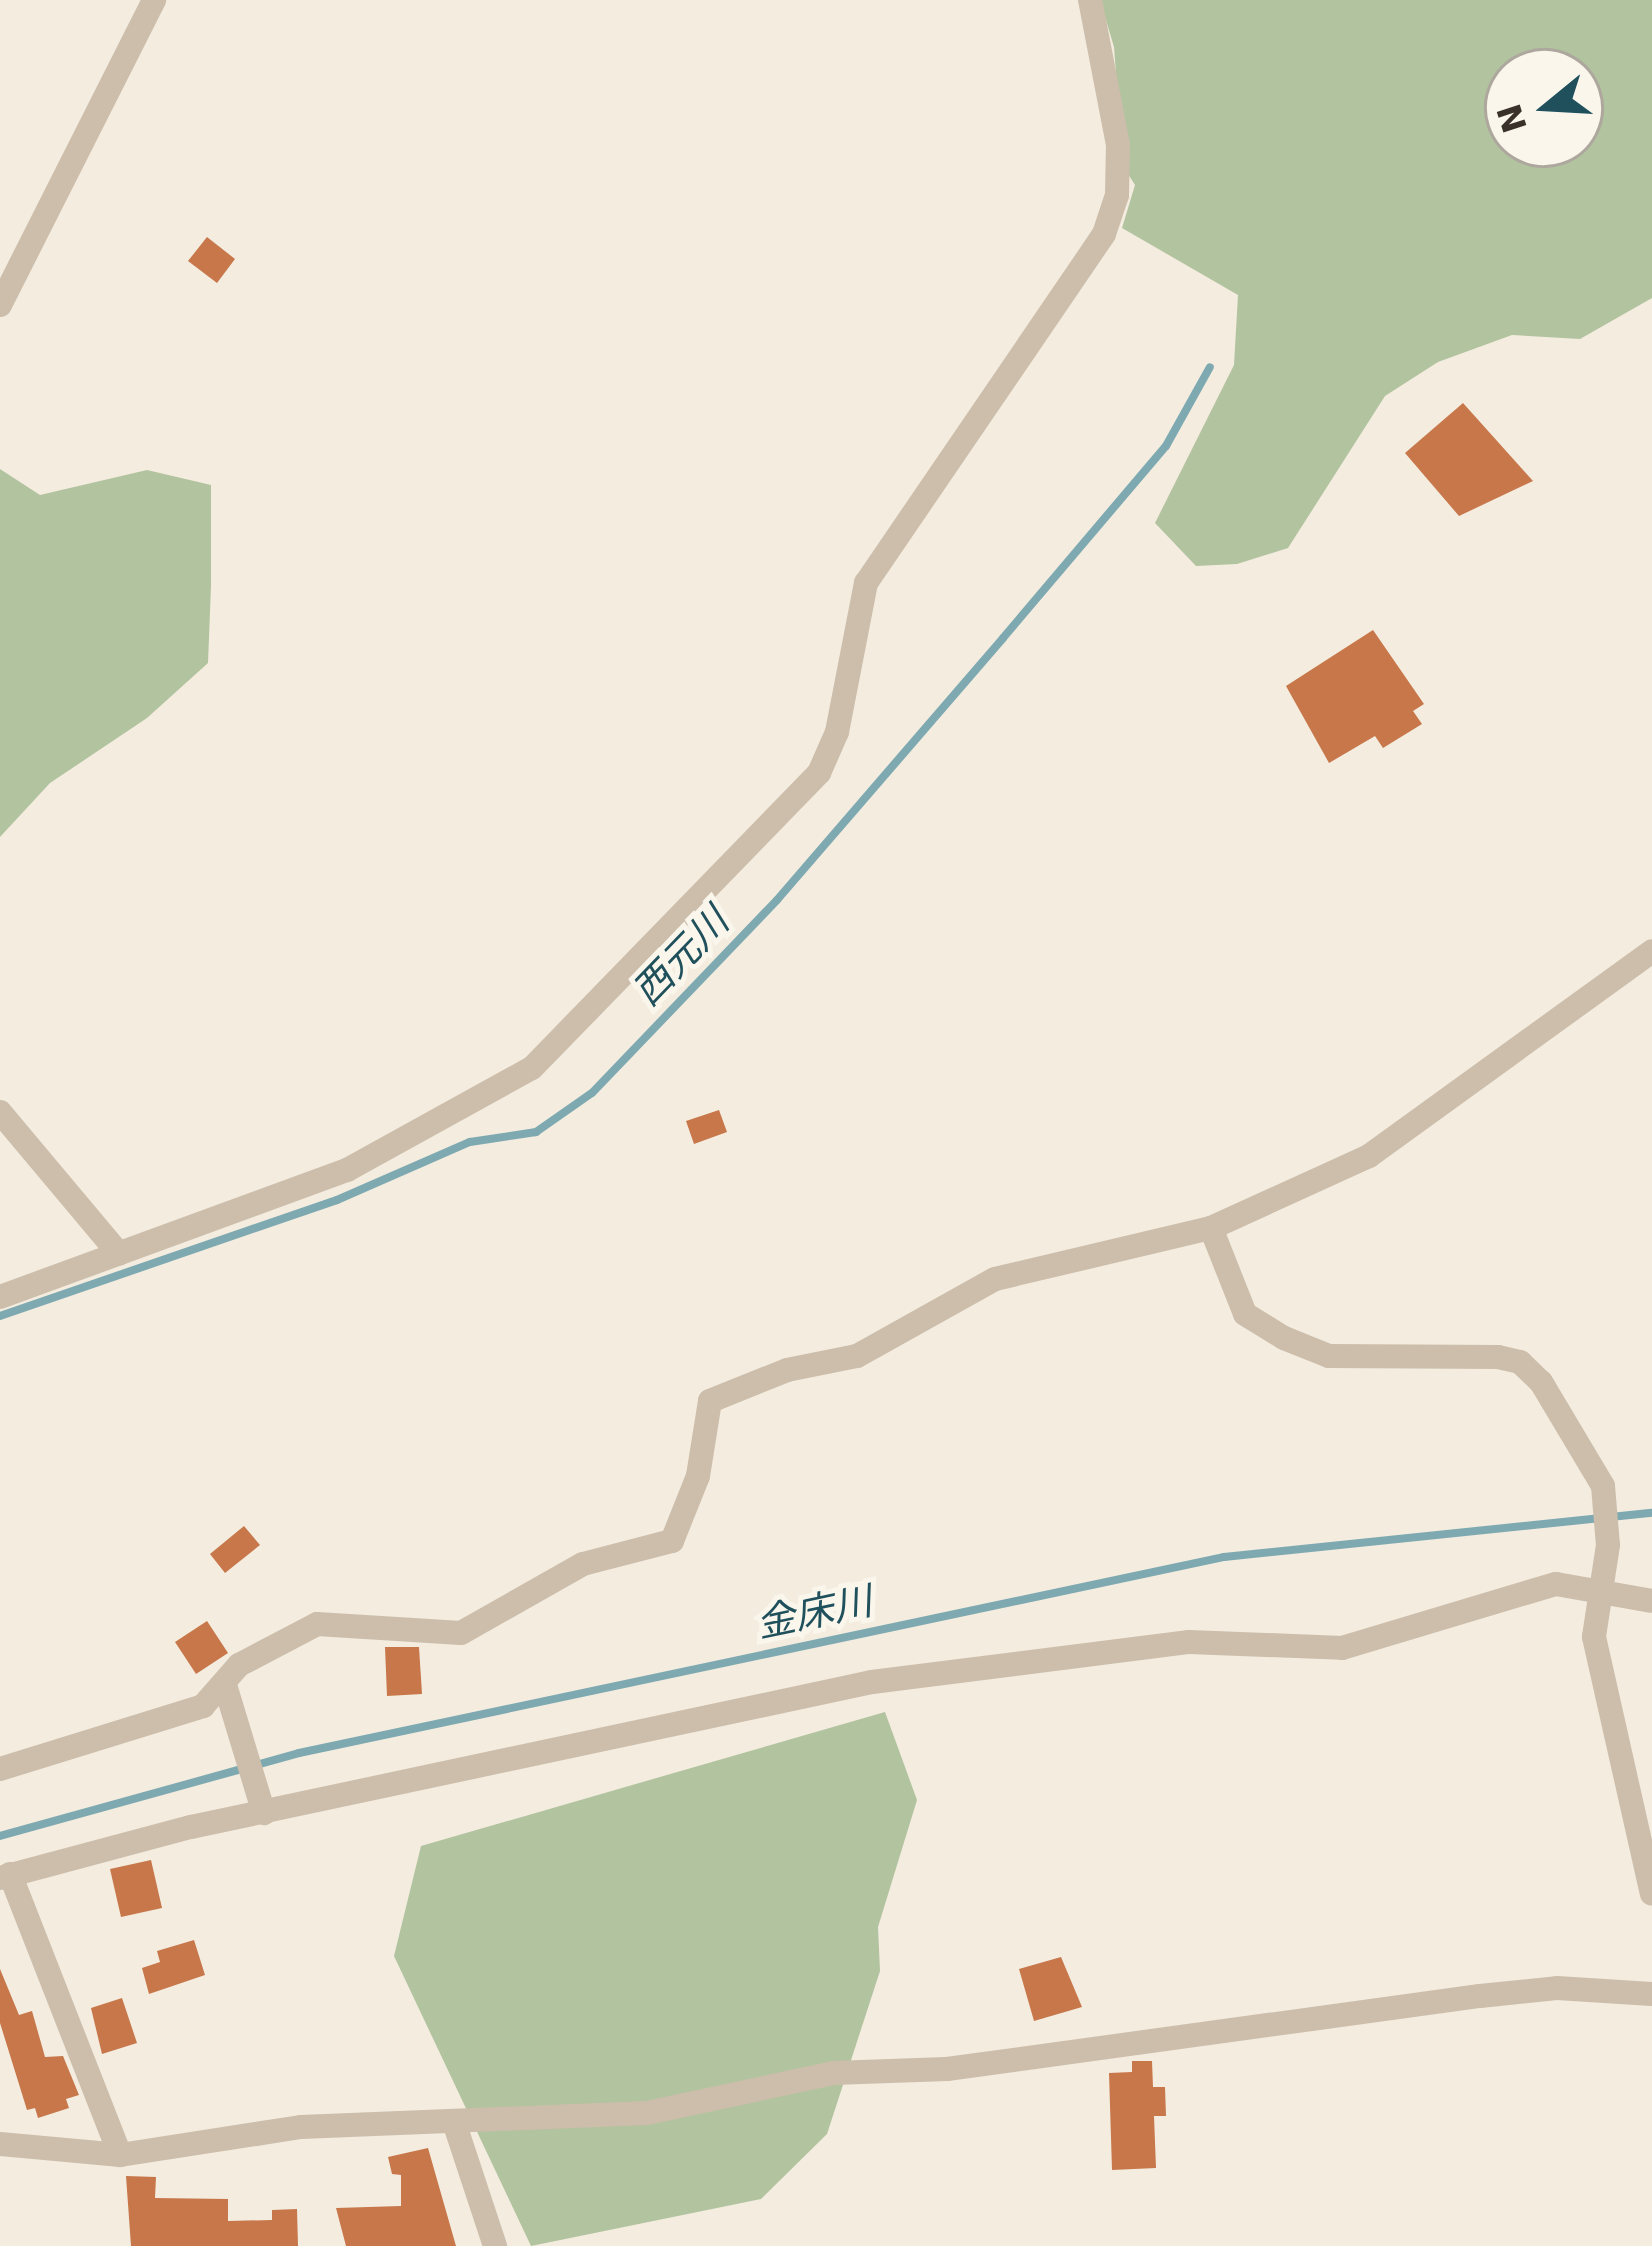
<!DOCTYPE html>
<html>
<head>
<meta charset="utf-8">
<style>
  body { margin:0 }
  #map { position:relative; width:1652px; height:2246px; overflow:hidden; background:#f3ecdf; font-family:"DejaVu Sans","Noto Sans JP",sans-serif }
  div>[style] { position:absolute }
  .green>* { inset:0; background:#b2c39f }
  .stream>* { height:8px; margin:-4px; padding:0 4px; transform-origin:4px; border-radius:4px; background:#7ea9b1 }
  .building>* { inset:0; background:#c7774a }
  .minor>* { height:24px; margin:-12px; padding:0 12px; transform-origin:12px; border-radius:12px; background:#ccbeab }
  span { translate:-50% -50%; white-space:nowrap; text-align:center; line-height:1.15; -webkit-text-stroke:10px #faf6ec; paint-order:stroke }
  .water-label { font-size:39px; color:#1f505c; font-style:italic }
  .north { position:absolute; left:1484px; top:48px; width:120px; height:120px; box-sizing:border-box; background:#faf6ec; border:3px solid #ada79e; border-radius:50%; rotate:252deg; font-size:33px; font-weight:700; line-height:48px; text-align:center; color:#39312a }
  .north::after { content:''; display:block; margin:auto; width:42px; height:54px; background:#1f505c; clip-path:polygon(50% 0,100% 100%,50% 72%,0 100%) }
</style>
</head>
<body>
<div id="map">
  <div class="green">
    <div style="clip-path:polygon(evenodd,1100px 0,1652px 0,1652px 298px,1580px 339px,1512px 335px,1438px 362px,1385px 396px,1288px 548px,1237px 564px,1196px 566px,1155px 523px,1234px 365px,1238px 295px,1122px 228px,1135px 185px,1123px 166px,1114px 47px,1100px 0,1508px 72px,1580px 72px,1580px 144px,1508px 144px,1508px 72px)"></div>
    <div style="clip-path:polygon(0 469px,40px 495px,147px 470px,211px 485px,211px 586px,208px 663px,147px 718px,50px 783px,0 837px)"></div>
    <div style="clip-path:polygon(885px 1712px,917px 1800px,878px 1927px,880px 1971px,827px 2134px,761px 2199px,531px 2246px,394px 1956px,421px 1846px)"></div>
  </div>
  <div class="stream">
    <div style="left:0;top:1316px;width:356px;rotate:-19deg"></div>
    <div style="left:337px;top:1200px;width:145px;rotate:-23.6deg"></div>
    <div style="left:470px;top:1142px;width:67px;rotate:-8.6deg"></div>
    <div style="left:536px;top:1132px;width:68px;rotate:-34.9deg"></div>
    <div style="left:592px;top:1093px;width:267px;rotate:-46.2deg"></div>
    <div style="left:777px;top:900px;width:346px;rotate:-49.2deg"></div>
    <div style="left:1003px;top:638px;width:252px;rotate:-49.7deg"></div>
    <div style="left:1166px;top:446px;width:90px;rotate:-60.9deg"></div>
    <div style="left:0;top:1836px;width:310px;rotate:-15.5deg"></div>
    <div style="left:299px;top:1753px;width:946px;rotate:-11.96deg"></div>
    <div style="left:1224px;top:1557px;width:430px;rotate:-5.9deg"></div>
  </div>
  <div class="building">
    <div style="clip-path:polygon(207px 237px,235px 259px,217px 283px,188px 261px)"></div>
    <div style="clip-path:polygon(1463px 403px,1533px 481px,1459px 516px,1405px 453px)"></div>
    <div style="clip-path:polygon(1373px 630px,1424px 704px,1413px 711px,1422px 724px,1383px 748px,1375px 736px,1329px 763px,1286px 686px)"></div>
    <div style="clip-path:polygon(719px 1110px,727px 1132px,694px 1144px,686px 1121px)"></div>
    <div style="clip-path:polygon(244px 1526px,260px 1545px,225px 1573px,210px 1554px)"></div>
    <div style="clip-path:polygon(207px 1621px,228px 1653px,196px 1674px,175px 1642px)"></div>
    <div style="clip-path:polygon(385px 1647px,419px 1647px,422px 1694px,387px 1696px)"></div>
    <div style="clip-path:polygon(151px 1860px,162px 1908px,121px 1917px,110px 1869px)"></div>
    <div style="clip-path:polygon(194px 1940px,205px 1975px,149px 1994px,142px 1968px,160px 1962px,157px 1951px)"></div>
    <div style="clip-path:polygon(1061px 1957px,1082px 2007px,1034px 2021px,1019px 1969px)"></div>
    <div style="clip-path:polygon(0 1969px,19px 2015px,32px 2011px,45px 2057px,63px 2056px,79px 2095px,66px 2099px,69px 2108px,38px 2118px,35px 2108px,27px 2110px,0 2023px)"></div>
    <div style="clip-path:polygon(122px 1998px,137px 2043px,102px 2054px,91px 2008px)"></div>
    <div style="clip-path:polygon(1132px 2061px,1152px 2061px,1153px 2087px,1165px 2087px,1166px 2116px,1154px 2116px,1156px 2168px,1112px 2170px,1109px 2073px,1132px 2072px)"></div>
    <div style="clip-path:polygon(428px 2148px,456px 2246px,346px 2246px,336px 2208px,401px 2206px,401px 2175px,392px 2174px,388px 2157px)"></div>
    <div style="clip-path:polygon(126px 2176px,156px 2177px,155px 2198px,228px 2199px,228px 2221px,272px 2220px,272px 2210px,297px 2209px,298px 2246px,131px 2246px)"></div>
  </div>
  <div class="minor">
    <div style="left:0;top:305px;width:342px;rotate:-63.2deg"></div>
    <div style="left:0;top:1112px;width:185px;rotate:50deg"></div>
    <div style="left:1211px;top:1228px;width:92px;rotate:68.4deg"></div>
    <div style="left:1245px;top:1314px;width:46px;rotate:31.6deg"></div>
    <div style="left:1284px;top:1338px;width:48px;rotate:21.8deg"></div>
    <div style="left:1329px;top:1356px;width:169px;rotate:0.3deg"></div>
    <div style="left:1498px;top:1357px;width:23px;rotate:13deg"></div>
    <div style="left:1520px;top:1362px;width:29px;rotate:44deg"></div>
    <div style="left:1541px;top:1382px;width:121px;rotate:59.2deg"></div>
    <div style="left:1603px;top:1486px;width:59px;rotate:85.2deg"></div>
    <div style="left:1608px;top:1545px;width:93px;rotate:98.7deg"></div>
    <div style="left:1594px;top:1637px;width:263px;rotate:77.3deg"></div>
    <div style="left:0;top:1297px;width:370px;rotate:-20.1deg"></div>
    <div style="left:347px;top:1170px;width:211px;rotate:-28.9deg"></div>
    <div style="left:532px;top:1068px;width:412px;rotate:-45.8deg"></div>
    <div style="left:819px;top:773px;width:45px;rotate:-66.3deg"></div>
    <div style="left:837px;top:732px;width:152px;rotate:-79deg"></div>
    <div style="left:866px;top:583px;width:422px;rotate:-55.7deg"></div>
    <div style="left:1104px;top:234px;width:41px;rotate:-71.6deg"></div>
    <div style="left:1117px;top:195px;width:50px;rotate:-88.9deg"></div>
    <div style="left:1118px;top:145px;width:148px;rotate:-100.9deg"></div>
    <div style="left:225px;top:1685px;width:134px;rotate:73.1deg"></div>
    <div style="left:0;top:1769px;width:213px;rotate:-17.2deg"></div>
    <div style="left:203px;top:1706px;width:55px;rotate:-48.7deg"></div>
    <div style="left:239px;top:1665px;width:88px;rotate:-27.7deg"></div>
    <div style="left:317px;top:1624px;width:144px;rotate:3.6deg"></div>
    <div style="left:461px;top:1633px;width:140px;rotate:-29.5deg"></div>
    <div style="left:583px;top:1564px;width:92px;rotate:-14.5deg"></div>
    <div style="left:672px;top:1541px;width:70px;rotate:-68.2deg"></div>
    <div style="left:698px;top:1476px;width:76px;rotate:-80.9deg"></div>
    <div style="left:710px;top:1401px;width:83px;rotate:-21.9deg"></div>
    <div style="left:787px;top:1370px;width:71px;rotate:-11.3deg"></div>
    <div style="left:857px;top:1356px;width:158px;rotate:-29.2deg"></div>
    <div style="left:995px;top:1279px;width:222px;rotate:-13.3deg"></div>
    <div style="left:1211px;top:1228px;width:174px;rotate:-24.5deg"></div>
    <div style="left:1369px;top:1156px;width:349px;rotate:-35.9deg"></div>
    <div style="left:10px;top:1874px;width:302px;rotate:68.6deg"></div>
    <div style="left:0;top:1878px;width:198px;rotate:-15deg"></div>
    <div style="left:191px;top:1827px;width:696px;rotate:-12.02deg"></div>
    <div style="left:872px;top:1682px;width:320px;rotate:-7.2deg"></div>
    <div style="left:1189px;top:1642px;width:153px;rotate:2.2deg"></div>
    <div style="left:1342px;top:1648px;width:223px;rotate:-16.7deg"></div>
    <div style="left:1556px;top:1584px;width:97px;rotate:10deg"></div>
    <div style="left:454px;top:2122px;width:131px;rotate:71.7deg"></div>
    <div style="left:0;top:2144px;width:121px;rotate:5.2deg"></div>
    <div style="left:120px;top:2155px;width:183px;rotate:-8.8deg"></div>
    <div style="left:301px;top:2127px;width:346px;rotate:-2.3deg"></div>
    <div style="left:647px;top:2113px;width:190px;rotate:-12.1deg"></div>
    <div style="left:833px;top:2073px;width:114px;rotate:-2deg"></div>
    <div style="left:947px;top:2069px;width:538px;rotate:-7.8deg"></div>
    <div style="left:1480px;top:1996px;width:77px;rotate:-5.9deg"></div>
    <div style="left:1557px;top:1988px;width:95px;rotate:3.6deg"></div>
  </div>
  <div class="water-label">
    <span style="left:681px;top:957px;rotate:-46deg">西元川</span>
    <span style="left:814px;top:1613px;rotate:-12deg">金床川</span>
  </div>
  <div class="north">N</div>
</div>
</body>
</html>
